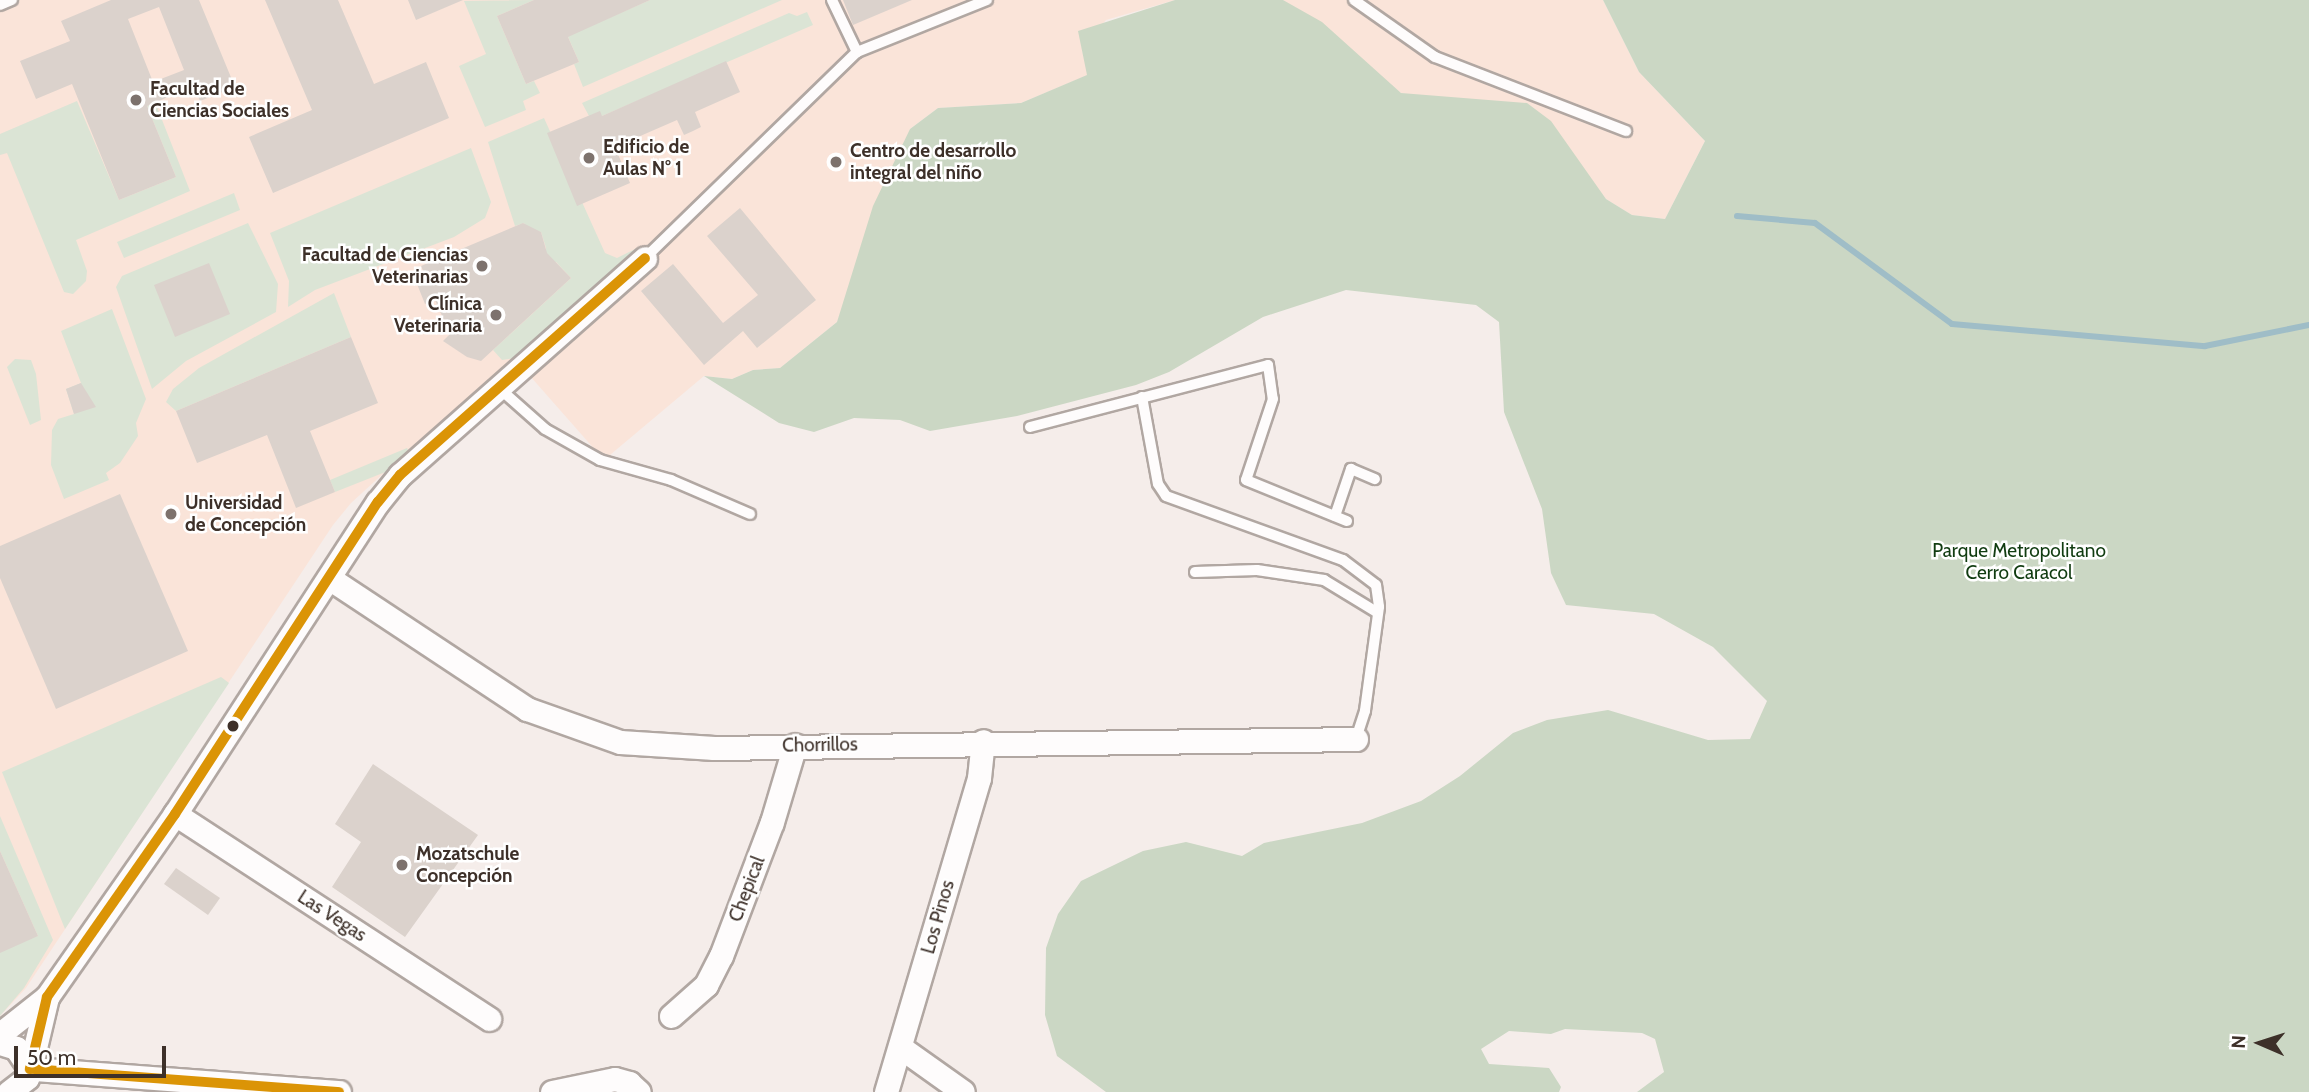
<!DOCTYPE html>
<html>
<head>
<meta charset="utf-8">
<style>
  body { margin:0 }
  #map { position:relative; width:2309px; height:1092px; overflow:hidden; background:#f5edea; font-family:Cabin,sans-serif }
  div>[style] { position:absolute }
  .built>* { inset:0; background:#fae4d9 }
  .green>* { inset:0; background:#dbe4d5 }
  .forest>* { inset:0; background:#cbd7c4 }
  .stream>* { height:6px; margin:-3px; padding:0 3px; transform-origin:3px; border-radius:3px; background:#9fbdc7 }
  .building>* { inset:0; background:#dbd2cc }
  .roads { filter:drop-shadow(2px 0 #b1a7a2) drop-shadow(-2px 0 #b1a7a2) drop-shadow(0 2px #b1a7a2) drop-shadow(0 -2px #b1a7a2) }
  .service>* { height:10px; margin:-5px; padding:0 5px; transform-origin:5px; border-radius:5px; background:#fefcfc }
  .minor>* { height:23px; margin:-11.5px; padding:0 11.5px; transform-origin:11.5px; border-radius:11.5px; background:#fefcfc }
  .bus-1>* { height:10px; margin:-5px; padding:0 5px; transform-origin:5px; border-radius:5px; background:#db9406 }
  .dots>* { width:19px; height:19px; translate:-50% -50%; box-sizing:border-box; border:4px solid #fff; border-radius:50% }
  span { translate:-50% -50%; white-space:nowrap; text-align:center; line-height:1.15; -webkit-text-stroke:5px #fff; paint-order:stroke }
  .poi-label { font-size:19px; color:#3d3029; font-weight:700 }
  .left { translate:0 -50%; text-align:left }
  .right { translate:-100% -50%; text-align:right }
  .park-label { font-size:19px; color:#113c11 }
  .street-label { font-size:19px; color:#3d3029 }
  .north { position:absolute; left:2225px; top:1008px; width:70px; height:70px; -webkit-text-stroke:5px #fff; paint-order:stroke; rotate:273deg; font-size:19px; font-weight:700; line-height:28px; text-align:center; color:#3d3029 }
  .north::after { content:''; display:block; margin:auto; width:24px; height:32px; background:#3d3029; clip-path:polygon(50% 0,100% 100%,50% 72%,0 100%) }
  .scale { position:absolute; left:14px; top:1046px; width:152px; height:32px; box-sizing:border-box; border:4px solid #3d3029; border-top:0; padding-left:9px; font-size:21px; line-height:24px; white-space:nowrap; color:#3d3029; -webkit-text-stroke:5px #fff; paint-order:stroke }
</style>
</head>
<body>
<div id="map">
  <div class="built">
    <div style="clip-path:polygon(0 0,1175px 0,1106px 20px,1082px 50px,1088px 75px,1021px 103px,938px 108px,910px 129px,837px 322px,780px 368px,753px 370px,732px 379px,704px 376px,604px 460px,515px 359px,409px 450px,351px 503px,333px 525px,26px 988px,0 1016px)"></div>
    <div style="clip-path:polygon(1283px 0,1603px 0,1639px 72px,1705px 141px,1665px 219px,1632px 215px,1606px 199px,1580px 168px,1421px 97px,1401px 93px)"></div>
  </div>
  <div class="green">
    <div style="clip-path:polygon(534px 0,497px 16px,526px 84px,534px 81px,540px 93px,523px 101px,526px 110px,485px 127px,459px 66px,486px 54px,464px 1px)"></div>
    <div style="clip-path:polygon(552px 0,586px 28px,650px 0,782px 0,583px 87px,574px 64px,579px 62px)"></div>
    <div style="clip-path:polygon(807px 12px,813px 25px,602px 116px,589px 116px,582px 103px,789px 13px,797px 16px)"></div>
    <div style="clip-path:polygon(77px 101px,119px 200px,176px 177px,147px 106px,155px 102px,190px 191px,76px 240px,87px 271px,86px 281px,73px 294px,64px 292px,7px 153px,0 155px,0 134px)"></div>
    <div style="clip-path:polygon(544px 118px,605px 253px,617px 258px,639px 247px,589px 302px,515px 358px,502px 360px,493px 350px,571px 278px,556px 262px,542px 267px,546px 248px,541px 232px,526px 228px,524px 223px,515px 226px,488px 142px)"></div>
    <div style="clip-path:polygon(471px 148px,491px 202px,485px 218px,454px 237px,315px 290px,288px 307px,289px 281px,270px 233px)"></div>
    <div style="clip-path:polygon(234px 193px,240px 210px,124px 258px,117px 242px)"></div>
    <div style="clip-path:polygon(248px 223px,278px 284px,276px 312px,186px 361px,152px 389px,116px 287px,122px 276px)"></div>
    <div style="clip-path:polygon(334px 293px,351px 337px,176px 411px,166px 402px,173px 389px,199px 368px)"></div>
    <div style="clip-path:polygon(112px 309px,146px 399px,136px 423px,138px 436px,120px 463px,106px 473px,109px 480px,64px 499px,51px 465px,52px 430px,58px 419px,74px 414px,66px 389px,81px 383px,61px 331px)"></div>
    <div style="clip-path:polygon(15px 359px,31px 360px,36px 374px,41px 420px,30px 425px,7px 367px)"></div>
    <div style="clip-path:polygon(407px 448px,410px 454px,388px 471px,335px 492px,330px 480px)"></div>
    <div style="clip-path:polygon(221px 677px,229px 683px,65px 929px,2px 772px)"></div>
    <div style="clip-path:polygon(0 816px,53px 940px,24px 988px,0 1016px,0 944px,38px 936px,0 851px)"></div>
  </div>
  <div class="forest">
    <div style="clip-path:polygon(1175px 0,1283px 0,1322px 22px,1401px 93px,1527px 103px,1551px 121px,1606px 199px,1632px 215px,1665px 219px,1705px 141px,1639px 72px,1603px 0,2309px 0,2309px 1092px,1637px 1092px,1664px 1072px,1655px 1039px,1642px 1033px,1565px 1029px,1551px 1034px,1509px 1031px,1481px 1049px,1489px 1064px,1549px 1068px,1561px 1087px,1559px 1092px,1106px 1092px,1057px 1056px,1045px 1015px,1046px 948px,1058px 914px,1081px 881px,1143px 851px,1186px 842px,1242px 856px,1264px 843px,1362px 823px,1421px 801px,1460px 776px,1513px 733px,1547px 720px,1608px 710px,1708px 740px,1750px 739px,1767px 701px,1713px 647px,1654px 614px,1566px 605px,1551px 573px,1542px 509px,1504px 412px,1499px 322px,1476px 305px,1346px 290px,1263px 317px,1169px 372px,1136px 385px,1017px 416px,930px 431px,900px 420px,854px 418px,814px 432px,779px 423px,704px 376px,732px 379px,753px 370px,780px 368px,837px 322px,873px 206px,910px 129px,938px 108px,1021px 103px,1087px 75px,1078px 31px)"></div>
  </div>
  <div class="stream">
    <div style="left:1737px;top:216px;width:78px;rotate:5.1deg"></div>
    <div style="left:1815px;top:223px;width:170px;rotate:36.4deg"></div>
    <div style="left:1952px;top:324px;width:254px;rotate:5deg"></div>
    <div style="left:2205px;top:346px;width:106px;rotate:-11.4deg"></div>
  </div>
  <div class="building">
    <div style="clip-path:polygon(evenodd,111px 0,199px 0,235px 87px,200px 101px,194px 86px,147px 106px,176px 177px,119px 200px,72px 84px,36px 99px,20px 61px,70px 41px,61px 21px,111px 0,159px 7px,184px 70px,153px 82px,128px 19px,159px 7px)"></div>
    <div style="clip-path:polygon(265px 0,338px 0,374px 84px,426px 62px,449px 118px,273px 193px,249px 137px,312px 110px)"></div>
    <div style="clip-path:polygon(408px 0,463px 0,416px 20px)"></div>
    <div style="clip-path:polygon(534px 0,650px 0,568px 37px,579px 62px,526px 84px,497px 16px)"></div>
    <div style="clip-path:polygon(843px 0,912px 0,853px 25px)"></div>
    <div style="clip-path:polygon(726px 61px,740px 92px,695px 112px,701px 127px,693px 131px,684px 135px,677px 120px,615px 147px,630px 183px,577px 206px,547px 133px,600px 111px,602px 116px)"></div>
    <div style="clip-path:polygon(740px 208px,816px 300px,757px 348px,743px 331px,704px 365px,641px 291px,673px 264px,723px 323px,758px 295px,707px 236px)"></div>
    <div style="clip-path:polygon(523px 223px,541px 232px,547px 253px,571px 278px,481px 361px,467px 357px,443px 341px,450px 334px,435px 300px,425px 304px,415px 279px,425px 275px,421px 266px)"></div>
    <div style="clip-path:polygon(209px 263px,230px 314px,175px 337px,154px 285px)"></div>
    <div style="clip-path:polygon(351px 337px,378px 403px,310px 431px,335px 492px,296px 508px,267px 435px,197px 463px,176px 411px)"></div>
    <div style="clip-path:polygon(81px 383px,96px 407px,74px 414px,66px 389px)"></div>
    <div style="clip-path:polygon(120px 494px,188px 651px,56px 709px,0 578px,0 546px)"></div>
    <div style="clip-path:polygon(373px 764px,478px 835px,405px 937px,332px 887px,361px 842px,335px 824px)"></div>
    <div style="clip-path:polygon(0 851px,38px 936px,0 953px)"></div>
    <div style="clip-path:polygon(176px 868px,220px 898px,208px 915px,164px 884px)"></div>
  </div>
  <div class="roads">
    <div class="service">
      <div style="left:832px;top:0;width:58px;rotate:64.3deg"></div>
      <div style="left:1354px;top:0;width:99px;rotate:35.1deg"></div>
      <div style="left:1435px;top:57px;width:205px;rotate:21.2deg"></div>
      <div style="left:0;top:5px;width:13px;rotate:-23deg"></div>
      <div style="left:645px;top:258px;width:296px;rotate:-44.2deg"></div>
      <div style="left:857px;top:52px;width:140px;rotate:-21.8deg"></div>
      <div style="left:500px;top:389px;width:60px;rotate:41.6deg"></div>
      <div style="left:545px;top:429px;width:63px;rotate:29.4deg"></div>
      <div style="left:600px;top:460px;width:74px;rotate:15.7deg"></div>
      <div style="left:671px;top:480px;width:86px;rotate:23.3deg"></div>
      <div style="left:1142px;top:397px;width:88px;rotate:79.6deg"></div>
      <div style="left:1158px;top:484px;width:14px;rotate:56deg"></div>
      <div style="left:1166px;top:496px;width:188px;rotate:19.9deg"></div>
      <div style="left:1343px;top:560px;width:41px;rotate:37.1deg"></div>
      <div style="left:1376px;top:585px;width:22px;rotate:82deg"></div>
      <div style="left:1379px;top:607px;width:105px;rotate:97.7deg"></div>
      <div style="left:1365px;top:711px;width:29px;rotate:108deg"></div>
      <div style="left:1030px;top:427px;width:246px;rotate:-14.6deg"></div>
      <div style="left:1268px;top:365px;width:34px;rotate:82deg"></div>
      <div style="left:1273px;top:399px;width:85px;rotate:108.4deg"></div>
      <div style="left:1246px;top:480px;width:109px;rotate:22.1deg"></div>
      <div style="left:1335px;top:516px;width:50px;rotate:-71.2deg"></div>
      <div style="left:1351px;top:469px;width:26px;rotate:23deg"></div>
      <div style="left:1195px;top:572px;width:62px;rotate:-1.8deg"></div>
      <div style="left:1257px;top:570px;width:68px;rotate:8.5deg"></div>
      <div style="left:1324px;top:580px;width:63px;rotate:31.4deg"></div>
    </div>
    <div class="minor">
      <div style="left:329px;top:578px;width:237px;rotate:33.5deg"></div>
      <div style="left:527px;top:709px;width:99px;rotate:19.5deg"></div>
      <div style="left:620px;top:742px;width:94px;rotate:3.7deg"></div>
      <div style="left:714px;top:748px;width:642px;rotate:-0.8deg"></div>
      <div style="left:175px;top:814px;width:375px;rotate:33.1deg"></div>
      <div style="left:671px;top:1016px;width:47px;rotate:-41.5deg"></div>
      <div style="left:706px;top:985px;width:33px;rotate:-63deg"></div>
      <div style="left:721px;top:956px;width:143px;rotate:-69.2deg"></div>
      <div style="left:772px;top:822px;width:80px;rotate:-73.4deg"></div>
      <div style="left:0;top:1034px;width:60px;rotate:-38.2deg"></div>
      <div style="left:0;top:1043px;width:17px;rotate:17deg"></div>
      <div style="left:16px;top:1048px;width:25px;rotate:56deg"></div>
      <div style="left:30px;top:1069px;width:9px;rotate:108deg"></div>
      <div style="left:27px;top:1078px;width:23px;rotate:142deg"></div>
      <div style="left:900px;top:1047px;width:77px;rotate:35.5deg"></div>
      <div style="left:339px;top:1092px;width:310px;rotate:-175.7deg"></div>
      <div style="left:30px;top:1069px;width:74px;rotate:-76.7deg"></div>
      <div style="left:47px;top:997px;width:223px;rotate:-55deg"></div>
      <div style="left:175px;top:814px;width:372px;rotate:-57deg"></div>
      <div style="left:378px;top:502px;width:35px;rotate:-51deg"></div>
      <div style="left:400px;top:475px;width:327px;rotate:-41.5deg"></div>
      <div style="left:552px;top:1092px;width:64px;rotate:-11.7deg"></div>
      <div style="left:615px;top:1079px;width:15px;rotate:16deg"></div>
      <div style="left:629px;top:1083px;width:13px;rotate:42deg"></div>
      <div style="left:886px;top:1092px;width:327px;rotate:-73.5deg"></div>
      <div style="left:979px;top:778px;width:37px;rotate:-84deg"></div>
    </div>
  </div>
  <div class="bus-1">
    <div style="left:339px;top:1092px;width:310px;rotate:-175.7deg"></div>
    <div style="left:30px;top:1069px;width:74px;rotate:-76.7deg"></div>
    <div style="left:47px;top:997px;width:223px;rotate:-55deg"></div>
    <div style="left:175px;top:814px;width:372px;rotate:-57deg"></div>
    <div style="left:378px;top:502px;width:35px;rotate:-51deg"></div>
    <div style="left:400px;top:475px;width:327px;rotate:-41.5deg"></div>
  </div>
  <div class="dots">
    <div style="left:136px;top:100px;background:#7d726d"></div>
    <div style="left:589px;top:158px;background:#7d726d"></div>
    <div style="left:836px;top:162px;background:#7d726d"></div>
    <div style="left:482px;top:266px;background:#7d726d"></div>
    <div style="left:496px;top:315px;background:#7d726d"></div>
    <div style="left:171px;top:514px;background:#7d726d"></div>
    <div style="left:233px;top:726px;background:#3d3029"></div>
    <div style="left:402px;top:865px;background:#7d726d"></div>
  </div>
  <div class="poi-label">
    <span class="left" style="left:150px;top:100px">Facultad de<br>Ciencias Sociales</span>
    <span class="left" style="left:603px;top:158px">Edificio de<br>Aulas N° 1</span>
    <span class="left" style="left:850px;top:162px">Centro de desarrollo<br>integral del niño</span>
    <span class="right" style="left:468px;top:266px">Facultad de Ciencias<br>Veterinarias</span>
    <span class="right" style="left:482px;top:315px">Clínica<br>Veterinaria</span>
    <span class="left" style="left:185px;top:514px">Universidad<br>de Concepción</span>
    <span class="left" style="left:416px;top:865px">Mozatschule<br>Concepción</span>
  </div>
  <div class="park-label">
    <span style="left:2019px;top:562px">Parque Metropolitano<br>Cerro Caracol</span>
  </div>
  <div class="street-label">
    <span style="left:820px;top:745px;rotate:-1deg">Chorrillos</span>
    <span style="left:747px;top:889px;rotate:-69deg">Chepical</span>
    <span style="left:332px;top:916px;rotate:33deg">Las Vegas</span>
    <span style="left:938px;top:917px;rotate:-74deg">Los Pinos</span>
  </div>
  <div class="north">N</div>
  <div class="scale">50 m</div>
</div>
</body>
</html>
